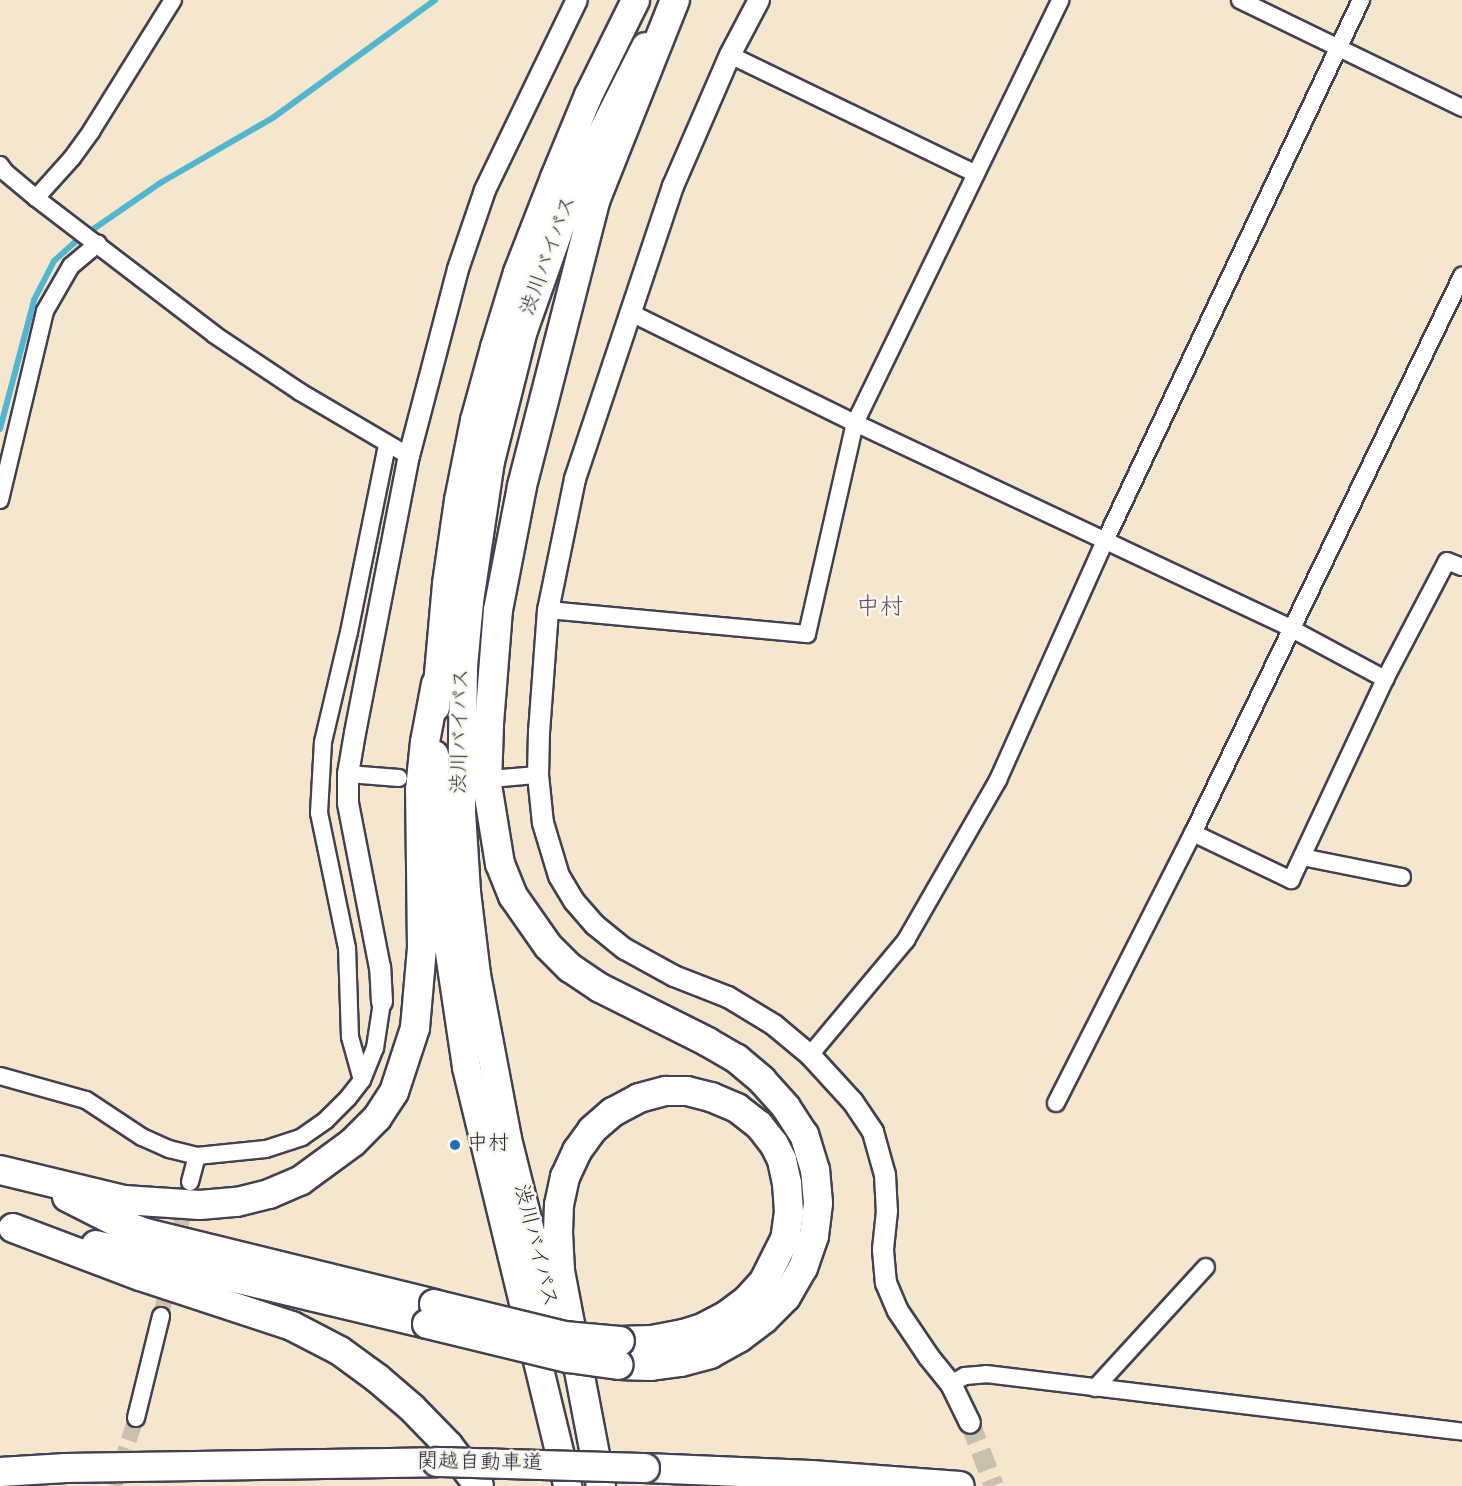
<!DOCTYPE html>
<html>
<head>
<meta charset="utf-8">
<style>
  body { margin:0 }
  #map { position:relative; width:1462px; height:1486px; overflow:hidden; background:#f4e7cd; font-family:Dekko,"Klee One",sans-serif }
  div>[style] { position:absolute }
  .stream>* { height:6px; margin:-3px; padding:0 3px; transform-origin:3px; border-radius:3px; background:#52b6d1 }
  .minor-tunnel>* { height:16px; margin-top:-8px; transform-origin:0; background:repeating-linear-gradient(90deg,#cac0b0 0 16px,transparent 0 24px) }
  .tertiary-tunnel>* { height:20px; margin-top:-10px; transform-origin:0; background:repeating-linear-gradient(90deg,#cac0b0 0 20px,transparent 0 30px) }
  .roads { filter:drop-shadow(2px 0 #424051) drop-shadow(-2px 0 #424051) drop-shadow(0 2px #424051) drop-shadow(0 -2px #424051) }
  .minor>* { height:16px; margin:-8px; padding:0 8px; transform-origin:8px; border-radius:8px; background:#fff }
  .tertiary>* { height:20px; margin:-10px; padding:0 10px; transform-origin:10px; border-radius:10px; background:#fff }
  .trunk>* { height:27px; margin:-13.5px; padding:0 13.5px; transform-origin:13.5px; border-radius:13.5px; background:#fff }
  .motorway>* { height:28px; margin:-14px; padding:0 14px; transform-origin:14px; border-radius:14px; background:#fff }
  .bridges { filter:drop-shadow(2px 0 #424051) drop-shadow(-2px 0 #424051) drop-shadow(0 2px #424051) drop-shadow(0 -2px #424051) }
  .motorway-bridge>* { height:28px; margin:-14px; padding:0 14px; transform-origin:14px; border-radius:14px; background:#fff }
  .dots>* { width:16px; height:16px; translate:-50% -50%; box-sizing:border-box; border:3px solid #fbf7ec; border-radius:50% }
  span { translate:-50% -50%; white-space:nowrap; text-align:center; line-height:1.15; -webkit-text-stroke:5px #fbf7ec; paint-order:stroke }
  .street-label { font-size:21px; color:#22223b }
  .poi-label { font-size:21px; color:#22223b }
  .left { translate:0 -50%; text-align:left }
  .quarter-label { font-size:24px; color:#5f4e67 }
</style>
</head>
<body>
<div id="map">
  <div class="stream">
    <div style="left:0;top:429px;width:133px;rotate:-75.2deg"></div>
    <div style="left:34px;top:300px;width:44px;rotate:-62.9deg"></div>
    <div style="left:54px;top:261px;width:30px;rotate:-42deg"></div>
    <div style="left:76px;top:241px;width:104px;rotate:-34.5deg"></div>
    <div style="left:162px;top:182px;width:129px;rotate:-30.1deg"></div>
    <div style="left:274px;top:117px;width:199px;rotate:-36deg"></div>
  </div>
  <div class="minor-tunnel">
    <div style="left:176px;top:1248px;width:52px;rotate:-77.8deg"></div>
    <div style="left:161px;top:1316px;width:38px;rotate:-78deg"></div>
    <div style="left:114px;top:1486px;width:71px;rotate:-72.1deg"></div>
  </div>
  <div class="tertiary-tunnel">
    <div style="left:970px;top:1423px;width:67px;rotate:69.1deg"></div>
  </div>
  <div class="roads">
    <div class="minor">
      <div style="left:1240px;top:0;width:247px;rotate:25.9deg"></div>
      <div style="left:730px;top:55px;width:273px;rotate:25.8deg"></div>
      <div style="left:0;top:165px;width:9px;rotate:54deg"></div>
      <div style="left:5px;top:172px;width:40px;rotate:40deg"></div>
      <div style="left:36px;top:198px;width:225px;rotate:37.4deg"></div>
      <div style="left:215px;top:335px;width:102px;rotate:33.8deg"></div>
      <div style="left:300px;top:392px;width:126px;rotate:30.4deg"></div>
      <div style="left:36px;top:198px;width:54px;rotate:-48deg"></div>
      <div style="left:72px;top:158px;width:34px;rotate:-54deg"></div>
      <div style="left:92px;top:130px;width:153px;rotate:-58.1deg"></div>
      <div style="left:629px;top:312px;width:252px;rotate:26.2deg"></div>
      <div style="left:855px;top:423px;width:483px;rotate:25.2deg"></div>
      <div style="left:1292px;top:629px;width:106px;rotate:28.3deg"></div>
      <div style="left:0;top:500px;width:194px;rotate:-76.6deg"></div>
      <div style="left:45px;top:311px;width:52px;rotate:-60deg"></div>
      <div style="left:71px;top:266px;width:35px;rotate:-40deg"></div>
      <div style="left:548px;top:610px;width:260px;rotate:5.3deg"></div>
      <div style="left:807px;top:634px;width:216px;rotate:-77.2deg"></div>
      <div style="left:855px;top:423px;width:470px;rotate:-64.1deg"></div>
      <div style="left:348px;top:774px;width:51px;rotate:4.5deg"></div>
      <div style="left:502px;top:778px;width:36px;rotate:-5deg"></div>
      <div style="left:1193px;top:833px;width:109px;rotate:25.6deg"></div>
      <div style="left:1291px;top:880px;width:222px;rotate:-64.9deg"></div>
      <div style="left:1385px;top:679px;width:133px;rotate:-62.3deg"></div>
      <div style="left:1447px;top:561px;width:16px;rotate:22deg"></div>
      <div style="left:1302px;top:857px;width:102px;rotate:11.3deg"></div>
      <div style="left:810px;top:1055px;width:150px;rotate:-50.1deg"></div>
      <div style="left:906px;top:940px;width:185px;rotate:-60.1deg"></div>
      <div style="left:998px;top:780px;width:264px;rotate:-65.9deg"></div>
      <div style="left:1106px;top:539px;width:596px;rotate:-64.68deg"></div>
      <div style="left:0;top:1076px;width:89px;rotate:15.6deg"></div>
      <div style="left:86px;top:1100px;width:67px;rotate:33.5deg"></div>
      <div style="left:142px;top:1137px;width:30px;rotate:24deg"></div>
      <div style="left:169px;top:1149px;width:29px;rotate:14deg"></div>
      <div style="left:197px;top:1156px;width:69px;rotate:-5.8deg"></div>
      <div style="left:266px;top:1149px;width:38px;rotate:-18deg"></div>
      <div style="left:302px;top:1137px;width:29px;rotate:-35deg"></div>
      <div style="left:326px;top:1120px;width:31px;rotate:-45deg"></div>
      <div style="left:348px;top:1098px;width:23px;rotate:-52deg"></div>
      <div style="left:362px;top:1080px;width:35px;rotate:-68deg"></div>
      <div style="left:375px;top:1048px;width:47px;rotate:-81.3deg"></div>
      <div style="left:362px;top:1080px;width:45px;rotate:-105.6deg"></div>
      <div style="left:350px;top:1037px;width:89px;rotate:-91.9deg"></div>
      <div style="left:347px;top:948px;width:138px;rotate:-101.7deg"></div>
      <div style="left:319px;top:813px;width:71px;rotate:-86.8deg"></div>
      <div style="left:323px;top:742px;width:113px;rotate:-76.7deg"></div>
      <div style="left:349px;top:632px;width:191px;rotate:-78.5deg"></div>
      <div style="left:1056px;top:1103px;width:303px;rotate:-63.1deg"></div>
      <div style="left:1193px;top:833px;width:619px;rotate:-64.22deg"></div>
      <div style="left:190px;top:1182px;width:27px;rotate:-75deg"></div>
      <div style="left:951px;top:1384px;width:16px;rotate:-30deg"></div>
      <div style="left:965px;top:1376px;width:21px;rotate:-5deg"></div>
      <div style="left:986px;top:1374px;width:480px;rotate:6.9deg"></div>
      <div style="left:1095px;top:1388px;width:164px;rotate:-47.5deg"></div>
      <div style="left:136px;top:1418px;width:105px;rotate:-76.2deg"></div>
    </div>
    <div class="tertiary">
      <div style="left:759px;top:0;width:62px;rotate:117.8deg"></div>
      <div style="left:730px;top:55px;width:143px;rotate:113.5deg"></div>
      <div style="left:673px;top:186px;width:309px;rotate:108.5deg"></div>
      <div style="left:575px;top:479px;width:134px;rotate:101.6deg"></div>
      <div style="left:548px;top:610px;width:122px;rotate:94.2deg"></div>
      <div style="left:539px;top:732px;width:43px;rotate:91.3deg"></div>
      <div style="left:538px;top:775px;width:48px;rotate:84.1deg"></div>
      <div style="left:543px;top:823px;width:55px;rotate:73.2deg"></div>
      <div style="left:559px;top:876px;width:29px;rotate:59deg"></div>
      <div style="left:574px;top:901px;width:32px;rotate:49deg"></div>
      <div style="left:595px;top:925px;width:38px;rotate:39deg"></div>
      <div style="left:625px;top:949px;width:56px;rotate:28.9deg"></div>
      <div style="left:674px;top:976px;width:58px;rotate:21.3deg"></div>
      <div style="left:728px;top:997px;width:54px;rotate:31.3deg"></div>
      <div style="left:774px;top:1025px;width:47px;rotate:39.8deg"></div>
      <div style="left:810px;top:1055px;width:64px;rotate:47.5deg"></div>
      <div style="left:853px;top:1102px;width:36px;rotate:56deg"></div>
      <div style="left:873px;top:1132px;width:45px;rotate:74.4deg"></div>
      <div style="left:885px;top:1175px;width:36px;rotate:87deg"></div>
      <div style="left:887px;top:1211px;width:39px;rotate:96deg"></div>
      <div style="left:883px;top:1250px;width:33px;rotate:85deg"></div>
      <div style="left:886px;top:1283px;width:30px;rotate:67deg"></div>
      <div style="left:898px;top:1311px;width:55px;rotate:56deg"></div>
      <div style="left:929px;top:1357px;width:35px;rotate:51deg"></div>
      <div style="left:951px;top:1384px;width:43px;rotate:64deg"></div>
      <div style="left:382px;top:1002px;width:34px;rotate:-93deg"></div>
      <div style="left:380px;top:968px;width:168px;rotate:-101deg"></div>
      <div style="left:348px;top:803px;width:29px;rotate:-90deg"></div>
      <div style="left:348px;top:774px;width:42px;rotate:-80.3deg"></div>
      <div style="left:355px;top:733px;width:282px;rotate:-79deg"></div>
      <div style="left:409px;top:456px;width:193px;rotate:-75.3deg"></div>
      <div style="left:458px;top:269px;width:83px;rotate:-71.1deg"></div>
      <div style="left:485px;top:190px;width:211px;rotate:-64.2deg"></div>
    </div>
    <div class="trunk">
      <div style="left:435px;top:707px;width:124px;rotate:-84.9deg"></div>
      <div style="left:446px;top:583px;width:84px;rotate:-81.8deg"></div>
      <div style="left:458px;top:500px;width:82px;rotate:-78.7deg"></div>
      <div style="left:474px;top:420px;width:76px;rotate:-74.7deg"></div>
      <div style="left:494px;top:347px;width:78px;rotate:-73deg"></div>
      <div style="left:517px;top:272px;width:102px;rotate:-68.7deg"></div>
      <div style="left:554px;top:177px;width:89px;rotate:-67.5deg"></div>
      <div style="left:588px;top:95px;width:106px;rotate:-63.7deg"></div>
      <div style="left:434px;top:754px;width:145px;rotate:87.2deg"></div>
      <div style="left:441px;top:899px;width:170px;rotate:81.5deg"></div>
      <div style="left:466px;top:1067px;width:431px;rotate:76.4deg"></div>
      <div style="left:561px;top:1355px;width:224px;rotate:-104deg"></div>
      <div style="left:507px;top:1138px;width:167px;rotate:-100.7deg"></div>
      <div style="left:476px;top:974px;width:84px;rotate:-96.9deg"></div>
      <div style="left:466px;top:891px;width:80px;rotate:-93.6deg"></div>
      <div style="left:461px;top:811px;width:145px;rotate:-89.2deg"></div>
      <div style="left:463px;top:666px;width:65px;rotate:-84.7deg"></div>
      <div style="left:469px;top:601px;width:142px;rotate:-81.5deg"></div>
      <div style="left:490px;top:461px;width:135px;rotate:-75.9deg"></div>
      <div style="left:523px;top:330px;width:123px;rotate:-70.5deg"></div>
      <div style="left:564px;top:214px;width:64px;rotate:-66.2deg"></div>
      <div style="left:590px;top:155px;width:122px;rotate:-63.2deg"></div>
    </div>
    <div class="motorway">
      <div style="left:0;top:1170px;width:128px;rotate:13.6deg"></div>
      <div style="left:124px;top:1200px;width:76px;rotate:3.8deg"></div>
      <div style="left:200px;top:1205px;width:37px;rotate:-5deg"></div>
      <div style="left:237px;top:1202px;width:33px;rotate:-14deg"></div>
      <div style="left:269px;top:1194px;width:34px;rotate:-23deg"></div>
      <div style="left:300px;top:1181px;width:66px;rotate:-36.3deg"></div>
      <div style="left:353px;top:1142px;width:34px;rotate:-45deg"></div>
      <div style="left:377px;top:1118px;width:31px;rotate:-57deg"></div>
      <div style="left:394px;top:1092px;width:67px;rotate:-71.8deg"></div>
      <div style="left:415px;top:1028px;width:80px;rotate:-85deg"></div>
      <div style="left:422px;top:948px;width:158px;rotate:-90.7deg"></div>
      <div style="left:420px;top:790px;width:48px;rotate:-84.1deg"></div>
      <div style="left:425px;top:742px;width:59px;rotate:-79.3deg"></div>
      <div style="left:67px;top:1197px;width:57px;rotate:27deg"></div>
      <div style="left:118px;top:1223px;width:30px;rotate:20deg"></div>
      <div style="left:146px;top:1233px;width:297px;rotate:13.8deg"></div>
      <div style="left:13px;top:1228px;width:136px;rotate:20.7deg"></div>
      <div style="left:140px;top:1276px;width:160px;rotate:18.2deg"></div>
      <div style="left:292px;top:1326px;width:54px;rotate:27.5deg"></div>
      <div style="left:340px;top:1351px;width:46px;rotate:36.1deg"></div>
      <div style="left:377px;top:1378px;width:46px;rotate:40.6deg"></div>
      <div style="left:412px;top:1408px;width:52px;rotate:45.8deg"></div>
      <div style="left:448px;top:1445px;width:51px;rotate:52.9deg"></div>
      <div style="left:96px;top:1245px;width:340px;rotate:13.4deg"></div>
      <div style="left:619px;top:1365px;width:32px;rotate:2deg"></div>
      <div style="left:651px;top:1366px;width:30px;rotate:-8deg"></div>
      <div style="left:681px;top:1362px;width:30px;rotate:-15deg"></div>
      <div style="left:710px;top:1354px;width:33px;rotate:-29deg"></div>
      <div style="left:739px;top:1338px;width:31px;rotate:-37deg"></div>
      <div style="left:764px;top:1319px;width:31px;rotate:-45deg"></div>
      <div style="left:786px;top:1297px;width:34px;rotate:-60deg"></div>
      <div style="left:803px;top:1268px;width:34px;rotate:-71deg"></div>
      <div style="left:814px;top:1236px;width:33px;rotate:-83deg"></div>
      <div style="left:818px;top:1203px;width:33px;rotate:-95deg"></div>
      <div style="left:815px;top:1170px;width:37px;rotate:-107deg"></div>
      <div style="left:804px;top:1135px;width:33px;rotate:-123deg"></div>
      <div style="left:786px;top:1107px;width:36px;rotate:-132deg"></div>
      <div style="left:762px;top:1080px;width:33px;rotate:-140deg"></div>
      <div style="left:737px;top:1059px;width:34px;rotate:-150deg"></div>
      <div style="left:708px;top:1042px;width:121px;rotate:-153.4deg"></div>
      <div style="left:600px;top:988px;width:36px;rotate:-146deg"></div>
      <div style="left:570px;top:968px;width:31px;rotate:-135deg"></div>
      <div style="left:548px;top:946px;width:61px;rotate:-125deg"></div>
      <div style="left:513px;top:896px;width:35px;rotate:-112deg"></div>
      <div style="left:500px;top:864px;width:80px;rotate:-99.3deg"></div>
      <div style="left:487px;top:785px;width:61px;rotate:-88.1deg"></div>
      <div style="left:489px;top:724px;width:114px;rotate:-85.5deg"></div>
      <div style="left:498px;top:610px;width:126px;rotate:-79deg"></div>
      <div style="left:522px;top:486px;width:294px;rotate:-75.6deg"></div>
      <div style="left:595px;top:201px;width:216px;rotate:-68.3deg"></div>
      <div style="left:645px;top:1468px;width:166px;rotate:2.4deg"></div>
      <div style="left:811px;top:1475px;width:149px;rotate:4.2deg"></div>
      <div style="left:0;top:1472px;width:66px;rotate:-3.5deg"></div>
      <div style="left:66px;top:1468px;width:371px;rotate:-0.9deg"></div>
      <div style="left:601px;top:1486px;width:219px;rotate:-100.8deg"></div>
      <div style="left:560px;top:1271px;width:38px;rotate:-93deg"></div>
      <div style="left:558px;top:1233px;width:28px;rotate:-88deg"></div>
      <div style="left:559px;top:1205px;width:29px;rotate:-78deg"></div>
      <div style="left:565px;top:1177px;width:29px;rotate:-65deg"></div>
      <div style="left:577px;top:1151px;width:26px;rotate:-54deg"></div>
      <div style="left:592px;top:1130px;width:28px;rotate:-41deg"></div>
      <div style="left:613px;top:1112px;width:30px;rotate:-28deg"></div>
      <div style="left:639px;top:1098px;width:28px;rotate:-15deg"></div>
      <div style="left:666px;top:1091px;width:21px"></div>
      <div style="left:687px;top:1091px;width:25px;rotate:14deg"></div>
      <div style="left:711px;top:1097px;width:28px;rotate:23deg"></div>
      <div style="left:737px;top:1108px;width:28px;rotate:38deg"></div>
      <div style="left:759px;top:1125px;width:24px;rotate:52deg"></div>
      <div style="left:774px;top:1144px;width:18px;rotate:63deg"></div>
      <div style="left:782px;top:1160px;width:24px;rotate:78deg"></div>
      <div style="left:787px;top:1183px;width:29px;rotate:86deg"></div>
      <div style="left:789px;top:1212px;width:27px;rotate:98deg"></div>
      <div style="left:785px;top:1239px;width:47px;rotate:116.6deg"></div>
      <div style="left:764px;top:1281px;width:25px;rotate:132deg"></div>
      <div style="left:747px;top:1300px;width:25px;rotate:143deg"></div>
      <div style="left:727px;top:1315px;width:27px;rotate:152deg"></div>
      <div style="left:703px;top:1328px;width:21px;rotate:163deg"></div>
      <div style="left:683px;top:1334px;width:33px;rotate:169deg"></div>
      <div style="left:651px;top:1340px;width:31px;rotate:178deg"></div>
    </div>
  </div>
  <div class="bridges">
    <div class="motorway-bridge">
      <div style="left:434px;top:1304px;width:134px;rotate:13.8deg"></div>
      <div style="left:564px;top:1336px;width:56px;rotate:5.1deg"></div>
      <div style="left:427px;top:1324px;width:145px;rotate:13.6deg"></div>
      <div style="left:568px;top:1358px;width:51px;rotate:7.8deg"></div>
      <div style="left:437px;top:1462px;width:208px;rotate:1.7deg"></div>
    </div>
  </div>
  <div class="dots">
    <div style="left:455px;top:1145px;background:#1f6fb2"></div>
  </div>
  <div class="street-label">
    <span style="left:550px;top:256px;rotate:-70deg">渋川バイパス</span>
    <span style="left:462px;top:731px;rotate:-89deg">渋川バイパス</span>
    <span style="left:534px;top:1246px;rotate:76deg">渋川バイパス</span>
    <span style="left:480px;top:1464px;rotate:1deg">関越自動車道</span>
  </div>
  <div class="poi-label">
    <span class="left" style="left:467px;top:1145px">中村</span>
  </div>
  <div class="quarter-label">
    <span style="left:880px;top:610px">中村</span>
  </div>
</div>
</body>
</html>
